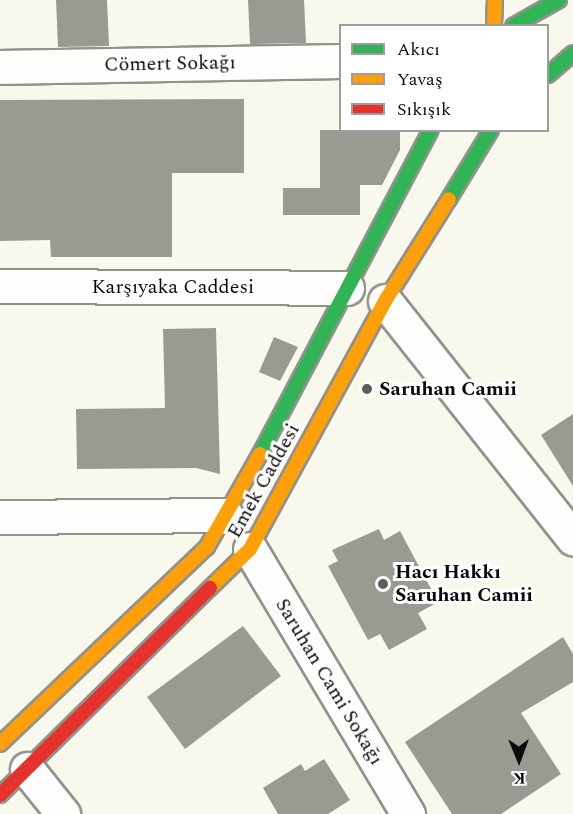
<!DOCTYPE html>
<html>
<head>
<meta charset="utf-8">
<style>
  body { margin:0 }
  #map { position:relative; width:573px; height:814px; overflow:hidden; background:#f8f9ec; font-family:Spectral,serif }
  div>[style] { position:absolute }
  .building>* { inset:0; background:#9a9a93 }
  .roads { filter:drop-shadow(2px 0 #91928c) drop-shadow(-2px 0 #91928c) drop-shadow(0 2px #91928c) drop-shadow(0 -2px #91928c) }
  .street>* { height:33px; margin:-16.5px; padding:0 16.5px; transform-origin:16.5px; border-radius:16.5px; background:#fefefc }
  .fast>* { height:14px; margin:-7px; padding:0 7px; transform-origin:7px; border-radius:7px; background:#30b455 }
  .slow>* { height:14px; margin:-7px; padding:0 7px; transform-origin:7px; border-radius:7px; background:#ff9f0a }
  .jam>* { height:14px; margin:-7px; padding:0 7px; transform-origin:7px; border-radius:7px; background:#e5322d }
  .dots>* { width:16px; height:16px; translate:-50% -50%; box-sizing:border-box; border:3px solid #fff; border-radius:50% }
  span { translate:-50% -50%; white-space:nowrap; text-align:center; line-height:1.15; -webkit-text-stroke:6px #fff; paint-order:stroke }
  .street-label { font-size:20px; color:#0a0a0a }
  .poi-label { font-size:20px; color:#0a0a0a; font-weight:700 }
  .left { translate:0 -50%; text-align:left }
  .legend { position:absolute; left:339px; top:24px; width:210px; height:108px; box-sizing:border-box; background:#fff; border:2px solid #9d9d9d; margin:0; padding:8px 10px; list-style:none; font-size:18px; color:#0a0a0a }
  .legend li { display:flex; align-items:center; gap:12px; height:30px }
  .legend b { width:30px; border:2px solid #9d9d9d }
  .north { position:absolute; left:489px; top:730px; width:60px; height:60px; -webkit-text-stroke:4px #fff; paint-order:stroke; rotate:179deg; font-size:16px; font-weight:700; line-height:24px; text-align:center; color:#0a0a0a }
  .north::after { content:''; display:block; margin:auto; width:21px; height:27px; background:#0a0a0a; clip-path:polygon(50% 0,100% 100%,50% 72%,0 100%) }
</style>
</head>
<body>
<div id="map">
  <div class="building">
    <div style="clip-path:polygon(56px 0,107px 0,109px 46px,58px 47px)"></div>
    <div style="clip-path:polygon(248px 0,304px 0,306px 43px,250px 44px)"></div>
    <div style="clip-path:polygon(244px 99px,244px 173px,172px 173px,172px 257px,51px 257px,50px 240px,0 241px,0 100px)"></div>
    <div style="clip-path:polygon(320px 130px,400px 130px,400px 150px,382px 185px,360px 185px,360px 215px,283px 215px,283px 188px,320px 188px)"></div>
    <div style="clip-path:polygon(216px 328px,220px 474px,196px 468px,77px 469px,76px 409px,165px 408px,163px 329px)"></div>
    <div style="clip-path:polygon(274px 337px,298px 347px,280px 381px,259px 372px)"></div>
    <div style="clip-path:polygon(573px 414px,573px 486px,541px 435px)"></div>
    <div style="clip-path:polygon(379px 529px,384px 540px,400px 531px,438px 602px,418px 613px,427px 629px,389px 650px,380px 634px,368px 640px,328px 566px,338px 561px,332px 550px)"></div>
    <div style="clip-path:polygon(243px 626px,281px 676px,185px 749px,147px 697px)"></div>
    <div style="clip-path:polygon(563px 637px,573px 654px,573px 682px,521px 713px,561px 774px,501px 814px,452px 814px,405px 742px)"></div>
    <div style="clip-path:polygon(324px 759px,350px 800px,328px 814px,278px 814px,263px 788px,301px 764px,305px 771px)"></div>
  </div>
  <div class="roads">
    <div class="street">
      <div style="left:0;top:67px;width:340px;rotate:-1deg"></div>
      <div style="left:0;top:286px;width:347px;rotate:0.3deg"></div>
      <div style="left:385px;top:301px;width:303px;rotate:51.6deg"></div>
      <div style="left:0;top:517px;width:226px;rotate:-0.5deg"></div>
      <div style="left:250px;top:549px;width:309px;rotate:59.2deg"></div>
      <div style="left:27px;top:769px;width:58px;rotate:51.3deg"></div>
    </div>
    <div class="fast">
      <div style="left:513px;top:26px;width:53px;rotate:-29.5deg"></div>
      <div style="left:548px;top:75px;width:33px;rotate:-41deg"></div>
      <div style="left:449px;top:199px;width:81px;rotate:-58.7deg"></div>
      <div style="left:260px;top:454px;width:366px;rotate:-62.2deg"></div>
    </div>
    <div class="slow">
      <div style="left:494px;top:26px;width:26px;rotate:-88deg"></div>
      <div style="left:210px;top:588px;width:56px;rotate:-44.3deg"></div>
      <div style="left:250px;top:549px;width:282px;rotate:-61.4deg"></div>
      <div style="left:385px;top:301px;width:120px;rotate:-57.9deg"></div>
      <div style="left:0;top:744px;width:286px;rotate:-43.6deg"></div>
      <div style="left:207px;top:547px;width:107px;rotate:-60.3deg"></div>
    </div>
    <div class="jam">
      <div style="left:0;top:795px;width:295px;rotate:-44.6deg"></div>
    </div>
  </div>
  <div class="dots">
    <div style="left:367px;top:389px;background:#5d5e59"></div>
    <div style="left:383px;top:584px;background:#5d5e59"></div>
  </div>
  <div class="street-label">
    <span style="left:170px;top:64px;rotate:-1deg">Cömert Sokağı</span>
    <span style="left:173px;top:287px">Karşıyaka Caddesi</span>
    <span style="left:264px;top:481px;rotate:-61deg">Emek Caddesi</span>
    <span style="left:329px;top:682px;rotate:59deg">Saruhan Cami Sokağı</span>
  </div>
  <div class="poi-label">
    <span class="left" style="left:379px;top:389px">Saruhan Camii</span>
    <span class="left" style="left:395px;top:584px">Hacı Hakkı<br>Saruhan Camii</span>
  </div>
  <ul class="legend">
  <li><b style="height:8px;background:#30b455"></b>Akıcı</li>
  <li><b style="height:8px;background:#ff9f0a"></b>Yavaş</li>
  <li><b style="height:8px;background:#e5322d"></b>Sıkışık</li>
  </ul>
  <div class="north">K</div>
</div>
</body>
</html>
